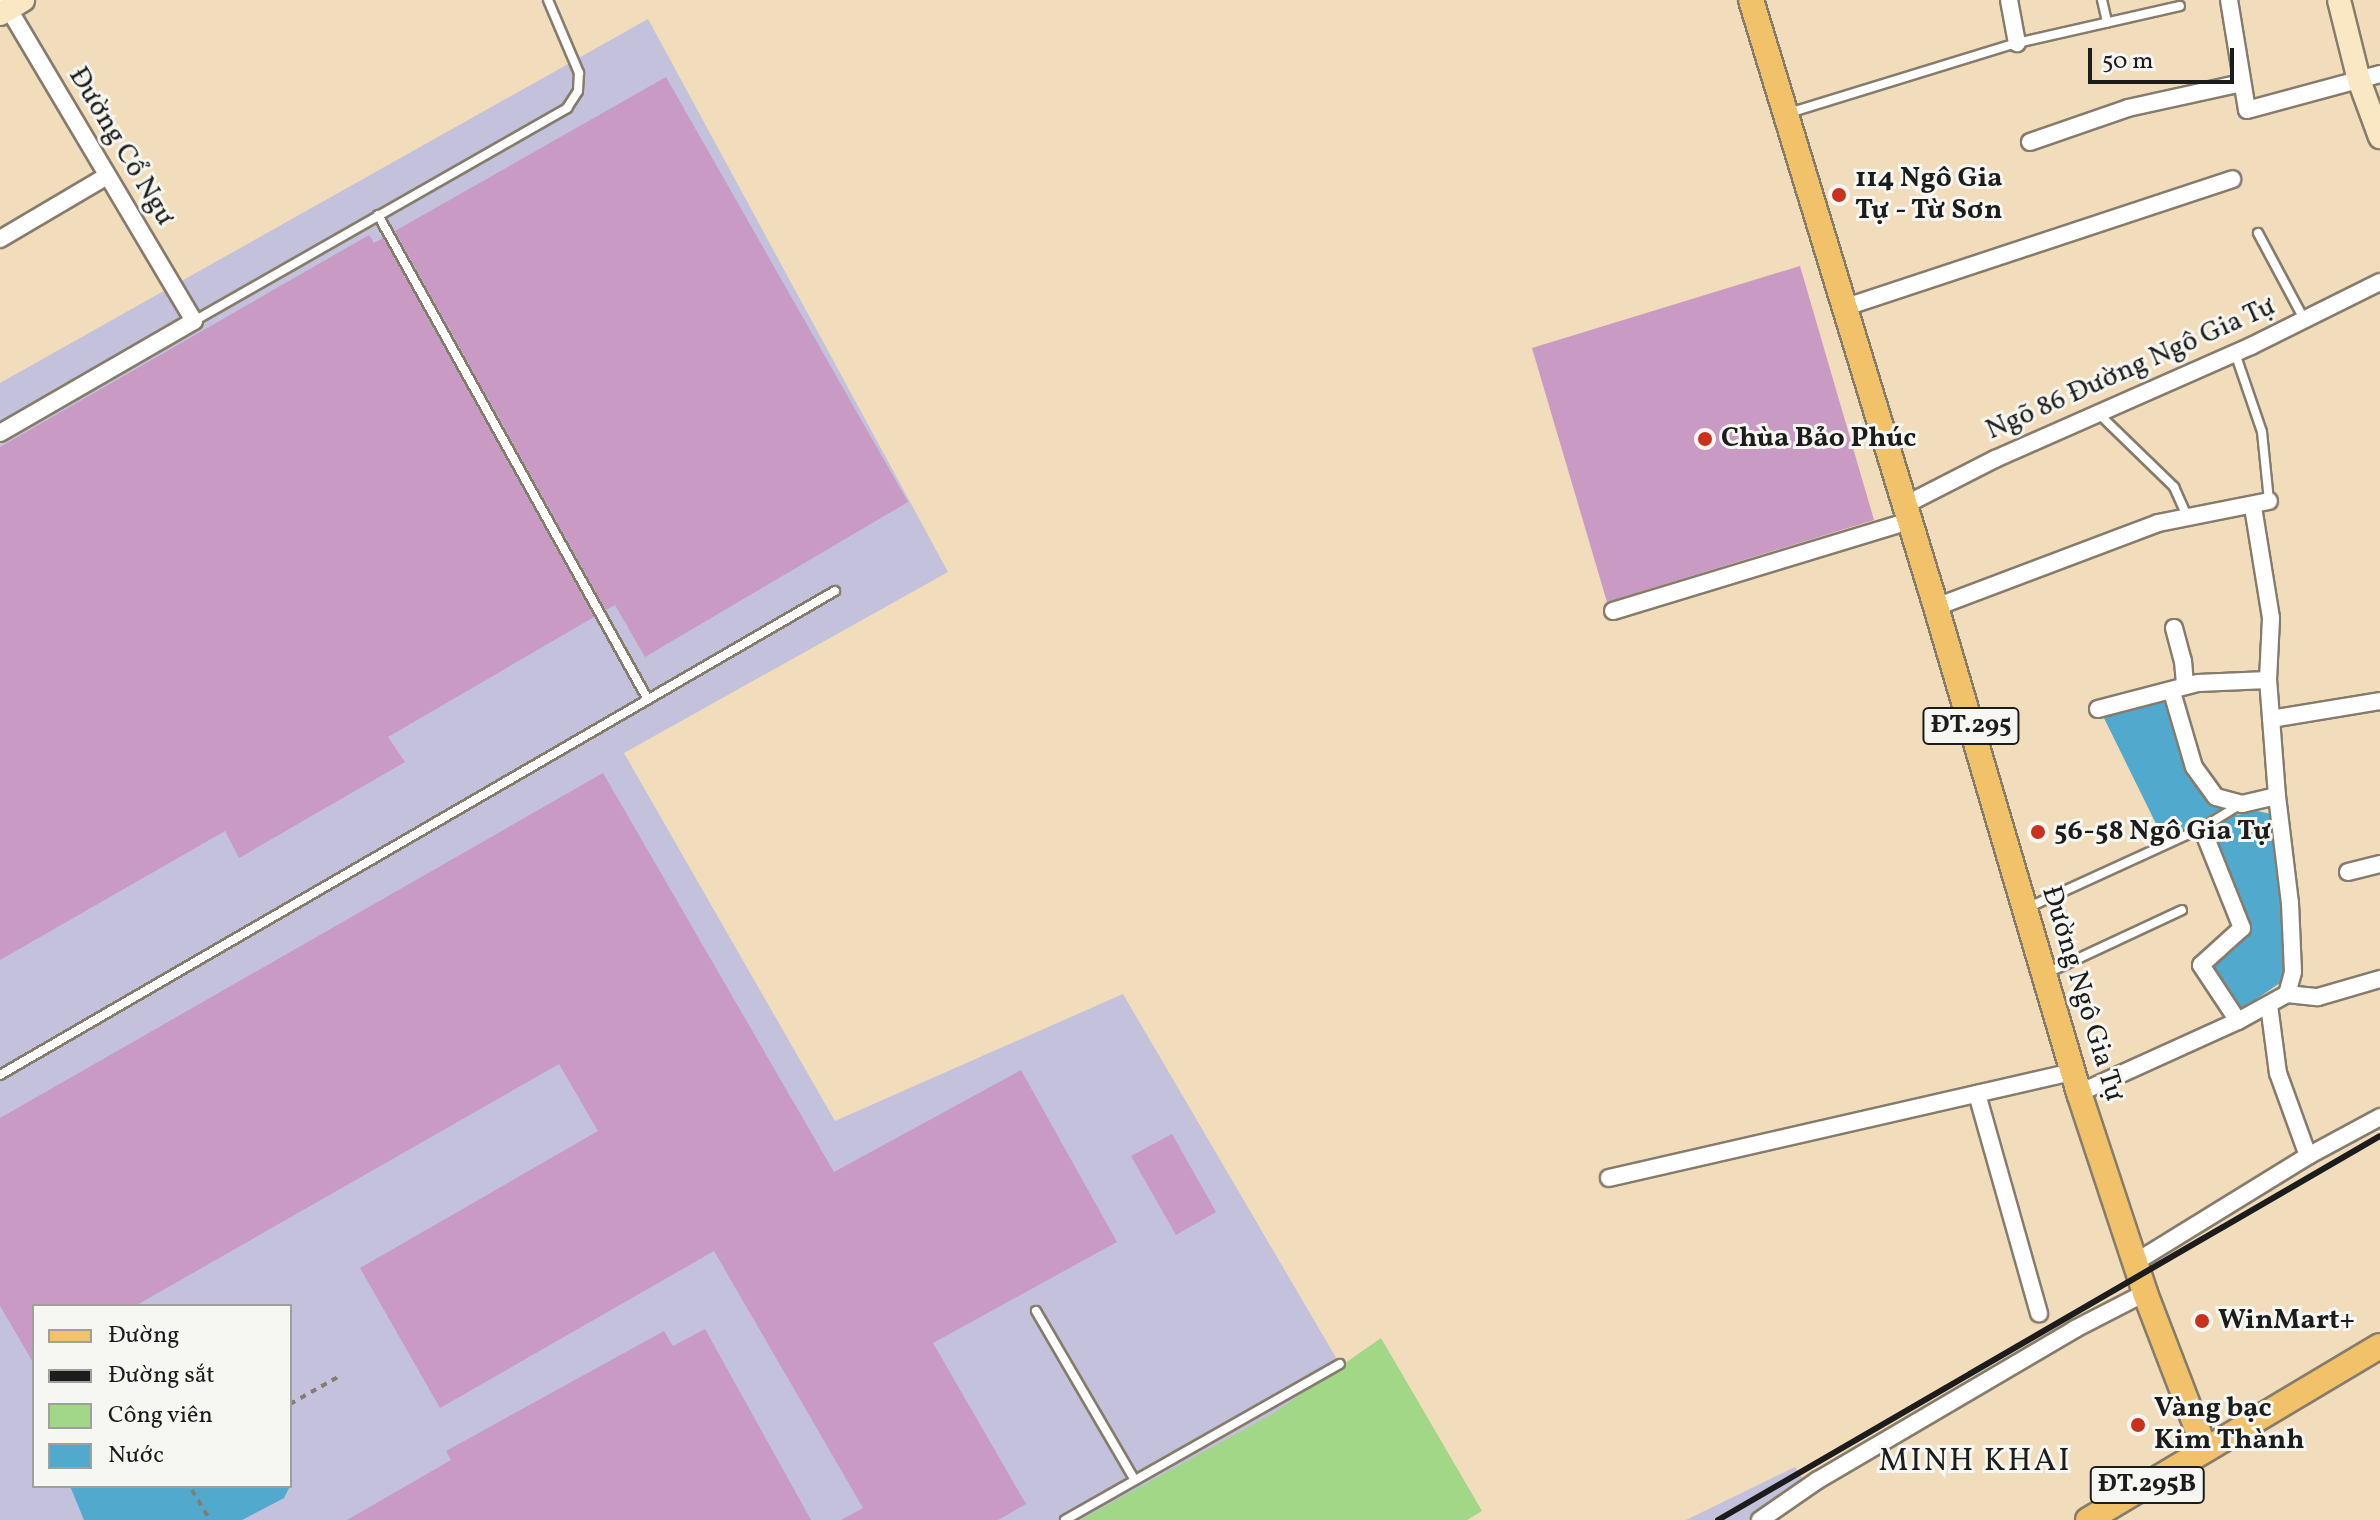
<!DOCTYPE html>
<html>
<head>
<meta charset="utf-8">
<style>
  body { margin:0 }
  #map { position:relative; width:2380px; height:1520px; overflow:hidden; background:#f1dcbb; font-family:Vollkorn,serif }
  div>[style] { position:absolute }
  .industrial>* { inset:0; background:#c3c1db }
  .green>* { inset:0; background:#a2d788 }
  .water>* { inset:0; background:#51a9ce }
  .building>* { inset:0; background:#c99ac4 }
  .path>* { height:4px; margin-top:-2px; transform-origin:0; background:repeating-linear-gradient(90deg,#867c6c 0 6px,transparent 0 12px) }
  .roads { filter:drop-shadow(2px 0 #867c6c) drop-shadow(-2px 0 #867c6c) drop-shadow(0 2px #867c6c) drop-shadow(0 -2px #867c6c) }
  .lane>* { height:8px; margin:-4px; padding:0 4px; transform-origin:4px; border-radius:4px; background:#fff }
  .street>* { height:16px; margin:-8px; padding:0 8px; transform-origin:8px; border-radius:8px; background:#fff }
  .secondary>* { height:22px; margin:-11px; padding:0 11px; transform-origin:11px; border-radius:11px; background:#fae7c3 }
  .primary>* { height:24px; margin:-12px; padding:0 12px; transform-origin:12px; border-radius:12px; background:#f2c26a }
  .rail>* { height:6px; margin:-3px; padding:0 3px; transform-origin:3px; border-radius:3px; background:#1c1c1c }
  .dots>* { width:22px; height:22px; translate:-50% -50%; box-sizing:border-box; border:4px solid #f6f6f2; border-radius:50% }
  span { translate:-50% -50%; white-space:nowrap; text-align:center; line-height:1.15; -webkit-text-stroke:6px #f6f6f2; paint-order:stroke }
  .shield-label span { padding:2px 6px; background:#f6f6f2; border:2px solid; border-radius:6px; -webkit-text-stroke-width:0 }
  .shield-label { font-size:26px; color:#1c1c1c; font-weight:700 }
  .street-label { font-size:28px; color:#1c1c1c }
  .poi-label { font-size:28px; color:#1c1c1c; font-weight:700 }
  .left { translate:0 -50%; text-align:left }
  .quarter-label { font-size:32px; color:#1c1c1c; letter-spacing:2px }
  .legend { position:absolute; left:32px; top:1304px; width:260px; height:184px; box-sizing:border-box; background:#f6f6f2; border:2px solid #9f9f9c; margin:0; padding:10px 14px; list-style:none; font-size:24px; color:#1c1c1c }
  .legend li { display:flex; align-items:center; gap:16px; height:40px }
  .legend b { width:40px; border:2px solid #9f9f9c }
  .scale { position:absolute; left:2088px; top:48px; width:146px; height:36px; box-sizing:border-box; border:4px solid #1c1c1c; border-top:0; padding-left:10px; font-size:24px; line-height:28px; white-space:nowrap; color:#1c1c1c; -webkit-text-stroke:6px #f6f6f2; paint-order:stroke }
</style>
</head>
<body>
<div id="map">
  <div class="industrial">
    <div style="clip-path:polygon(evenodd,648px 19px,948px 572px,624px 753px,835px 1121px,1123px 994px,1352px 1385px,1111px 1520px,0 1520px,0 383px,648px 19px,34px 1306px,290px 1306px,290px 1486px,34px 1486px,34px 1306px)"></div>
    <div style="clip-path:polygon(1795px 1467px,1803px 1479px,1748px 1520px,1686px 1520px)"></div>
  </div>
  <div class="green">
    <div style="clip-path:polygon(1381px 1338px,1482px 1511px,1467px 1520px,1080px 1520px,1274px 1413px)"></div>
  </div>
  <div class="water">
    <div style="clip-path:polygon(2165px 698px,2187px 772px,2207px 800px,2224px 807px,2165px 842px,2102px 714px)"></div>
    <div style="clip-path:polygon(2257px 811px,2272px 814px,2284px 901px,2286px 967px,2283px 981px,2240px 1010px,2210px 971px,2249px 930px,2207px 830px,2231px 816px)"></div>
    <div style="clip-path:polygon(70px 1486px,290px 1486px,284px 1498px,242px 1520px,84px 1520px)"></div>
  </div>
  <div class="building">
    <div style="clip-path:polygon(666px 77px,908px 502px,645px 657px,615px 605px,606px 610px,395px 231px)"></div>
    <div style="clip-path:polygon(369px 235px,374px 243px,383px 238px,594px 617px,388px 737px,405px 762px,239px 858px,225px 831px,0 960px,0 447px)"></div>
    <div style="clip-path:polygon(1800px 266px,1874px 520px,1607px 602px,1532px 348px)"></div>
    <div style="clip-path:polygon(603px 773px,834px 1172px,1021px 1070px,1117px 1242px,933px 1343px,1026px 1504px,998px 1520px,841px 1520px,863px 1508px,714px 1251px,440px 1408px,360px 1268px,598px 1131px,559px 1064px,135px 1306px,34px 1306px,34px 1364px,0 1306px,0 1118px)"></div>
    <div style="clip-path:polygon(1172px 1134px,1216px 1212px,1176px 1235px,1131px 1156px)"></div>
    <div style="clip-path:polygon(705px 1329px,811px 1520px,347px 1520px,451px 1460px,446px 1451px,664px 1331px,673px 1346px)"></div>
  </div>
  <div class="path">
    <div style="left:290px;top:1404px;width:55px;rotate:-29.4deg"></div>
    <div style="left:192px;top:1490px;width:35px;rotate:59deg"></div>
  </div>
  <div class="roads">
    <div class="lane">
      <div style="left:2102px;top:0;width:23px;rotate:77deg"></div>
      <div style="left:1789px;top:113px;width:239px;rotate:-17.1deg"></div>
      <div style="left:2017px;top:43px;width:167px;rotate:-12.8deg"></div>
      <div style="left:378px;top:215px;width:553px;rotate:60.88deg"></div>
      <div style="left:2258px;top:233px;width:98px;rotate:61.9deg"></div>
      <div style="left:194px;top:321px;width:430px;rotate:-29.7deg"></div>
      <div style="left:567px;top:108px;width:20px;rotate:-57deg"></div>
      <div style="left:578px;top:91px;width:18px;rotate:-87deg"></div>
      <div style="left:579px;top:73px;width:79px;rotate:-113deg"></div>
      <div style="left:2235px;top:353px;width:83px;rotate:71.1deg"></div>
      <div style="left:2262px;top:432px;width:69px;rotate:84.2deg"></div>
      <div style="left:2099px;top:414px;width:105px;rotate:44.2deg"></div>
      <div style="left:2174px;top:487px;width:32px;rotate:66deg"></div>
      <div style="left:2027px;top:908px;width:192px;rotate:-24.6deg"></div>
      <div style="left:2202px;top:828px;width:46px;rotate:-31.6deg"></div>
      <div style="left:2045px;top:974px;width:151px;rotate:-25deg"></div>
      <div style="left:0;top:1075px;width:965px;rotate:-30.1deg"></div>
      <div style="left:1036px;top:1311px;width:194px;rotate:59.7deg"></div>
      <div style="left:1065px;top:1520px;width:316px;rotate:-29.6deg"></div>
    </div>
    <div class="street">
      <div style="left:2009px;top:0;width:44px;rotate:79.5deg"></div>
      <div style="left:2229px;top:0;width:111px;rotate:80.7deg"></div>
      <div style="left:2247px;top:110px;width:138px;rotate:-15.1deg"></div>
      <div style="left:2030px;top:142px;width:104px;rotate:-19.1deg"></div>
      <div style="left:2128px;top:108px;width:117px;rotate:-12.4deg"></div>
      <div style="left:0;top:239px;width:124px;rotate:-30.5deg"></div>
      <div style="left:1843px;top:308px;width:410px;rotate:-18.3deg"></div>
      <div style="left:0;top:433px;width:224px;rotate:-30deg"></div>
      <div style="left:194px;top:321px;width:372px;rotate:-120.7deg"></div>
      <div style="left:1905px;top:505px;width:101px;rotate:-27.1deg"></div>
      <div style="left:1995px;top:459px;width:280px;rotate:-23.8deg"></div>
      <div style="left:2251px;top:346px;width:144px;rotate:-26.4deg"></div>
      <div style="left:1936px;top:607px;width:237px;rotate:-20.7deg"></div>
      <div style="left:2158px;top:523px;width:113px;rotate:-11.2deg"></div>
      <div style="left:1613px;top:611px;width:310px;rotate:-16.9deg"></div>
      <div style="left:2174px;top:628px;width:34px;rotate:75deg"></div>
      <div style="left:2183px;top:661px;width:24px;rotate:85deg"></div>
      <div style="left:2172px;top:692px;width:78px;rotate:73.7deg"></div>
      <div style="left:2194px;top:767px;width:37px;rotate:54deg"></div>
      <div style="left:2216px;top:797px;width:27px;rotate:15deg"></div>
      <div style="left:2242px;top:804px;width:36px;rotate:-13deg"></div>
      <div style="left:2277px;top:796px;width:116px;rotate:-94.4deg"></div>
      <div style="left:2268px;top:680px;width:62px;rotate:-87.2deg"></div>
      <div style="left:2271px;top:618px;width:112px;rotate:-99.2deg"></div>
      <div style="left:2098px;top:709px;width:103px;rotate:-14.6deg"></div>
      <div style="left:2198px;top:683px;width:70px;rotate:-2.5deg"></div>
      <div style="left:2271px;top:719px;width:110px;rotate:-9.4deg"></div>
      <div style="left:2277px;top:796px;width:108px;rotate:83.1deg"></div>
      <div style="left:2290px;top:903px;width:69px;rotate:87.5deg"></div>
      <div style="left:2293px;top:972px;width:23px;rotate:105deg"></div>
      <div style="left:2202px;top:828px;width:108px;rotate:68.2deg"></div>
      <div style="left:2242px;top:928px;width:55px;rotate:137.9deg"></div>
      <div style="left:2201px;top:965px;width:67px;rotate:56.5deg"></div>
      <div style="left:2348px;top:872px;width:33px;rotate:-14deg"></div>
      <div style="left:2287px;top:994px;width:31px;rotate:6deg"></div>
      <div style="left:2318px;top:997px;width:65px;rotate:-16.2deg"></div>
      <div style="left:2269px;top:1005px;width:69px;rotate:82.5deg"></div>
      <div style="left:2278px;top:1073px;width:88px;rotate:70.1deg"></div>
      <div style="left:2079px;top:1093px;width:175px;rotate:-24.4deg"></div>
      <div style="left:2238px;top:1021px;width:56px;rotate:-28.9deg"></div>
      <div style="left:1977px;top:1094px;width:228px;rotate:74.2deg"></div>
      <div style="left:1609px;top:1178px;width:476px;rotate:-12.9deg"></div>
      <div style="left:2134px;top:1263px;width:204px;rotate:-31.6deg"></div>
      <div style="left:2308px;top:1156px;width:82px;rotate:-28.4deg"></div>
      <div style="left:1760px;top:1520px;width:70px;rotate:-34.6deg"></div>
      <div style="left:1818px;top:1480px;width:298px;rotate:-30.4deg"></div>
      <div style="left:2075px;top:1329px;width:79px;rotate:-27.2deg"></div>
    </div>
    <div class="secondary">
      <div style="left:2339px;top:0;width:82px;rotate:76deg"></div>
      <div style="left:2359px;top:80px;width:61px;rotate:69.8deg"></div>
      <div style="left:0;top:14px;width:27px;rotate:-31deg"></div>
    </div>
    <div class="primary">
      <div style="left:1751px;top:0;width:635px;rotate:73.05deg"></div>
      <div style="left:1936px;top:607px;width:507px;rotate:73.6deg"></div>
      <div style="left:2079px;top:1093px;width:211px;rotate:71.7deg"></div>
      <div style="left:2145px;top:1293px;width:167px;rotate:69deg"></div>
      <div style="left:2088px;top:1520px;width:340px;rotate:-30.8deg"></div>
    </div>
  </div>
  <div class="rail">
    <div style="left:1718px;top:1520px;width:765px;rotate:-30.12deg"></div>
  </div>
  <div class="dots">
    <div style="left:1839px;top:195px;background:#c8321e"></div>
    <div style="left:1705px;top:439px;background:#c8321e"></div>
    <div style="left:2038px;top:832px;background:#c8321e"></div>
    <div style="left:2202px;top:1321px;background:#c8321e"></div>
    <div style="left:2138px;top:1425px;background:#c8321e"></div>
  </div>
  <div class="shield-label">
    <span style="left:1971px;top:726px">ĐT.295</span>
    <span style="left:2147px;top:1485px">ĐT.295B</span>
  </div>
  <div class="street-label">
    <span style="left:121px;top:147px;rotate:59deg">Đường Cổ Ngư</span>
    <span style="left:2131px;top:369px;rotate:-24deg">Ngõ 86 Đường Ngô Gia Tự</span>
    <span style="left:2082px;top:994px;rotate:73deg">Đường Ngô Gia Tự</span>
  </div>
  <div class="poi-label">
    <span class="left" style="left:1855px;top:195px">114 Ngô Gia<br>Tự - Từ Sơn</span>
    <span class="left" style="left:1721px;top:439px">Chùa Bảo Phúc</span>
    <span class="left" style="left:2054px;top:832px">56-58 Ngô Gia Tự</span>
    <span class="left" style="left:2218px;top:1321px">WinMart+</span>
    <span class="left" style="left:2154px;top:1425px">Vàng bạc<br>Kim Thành</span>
  </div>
  <div class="quarter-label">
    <span style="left:1975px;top:1462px">MINH KHAI</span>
  </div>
  <ul class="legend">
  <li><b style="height:10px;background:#f2c26a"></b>Đường</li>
  <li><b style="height:10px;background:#1c1c1c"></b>Đường sắt</li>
  <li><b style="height:22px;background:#a2d788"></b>Công viên</li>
  <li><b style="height:22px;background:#51a9ce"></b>Nước</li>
  </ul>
  <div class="scale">50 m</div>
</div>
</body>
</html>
